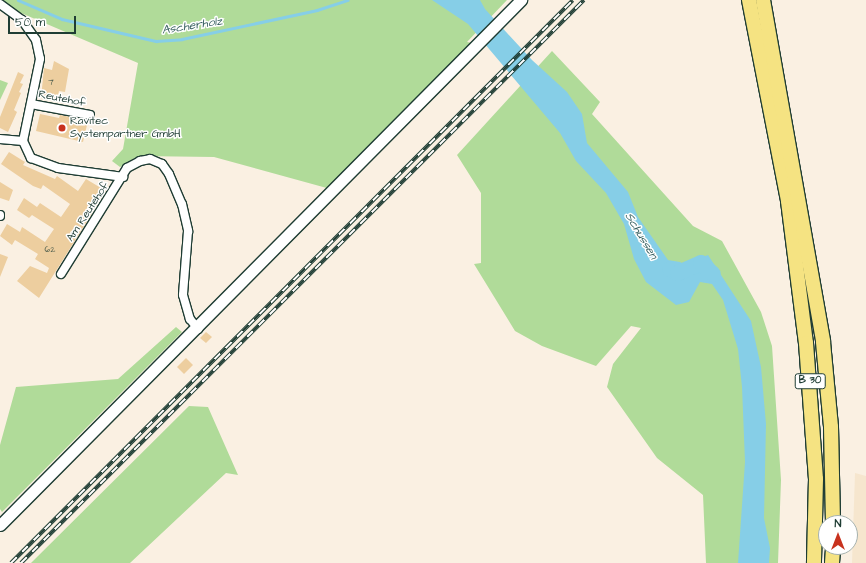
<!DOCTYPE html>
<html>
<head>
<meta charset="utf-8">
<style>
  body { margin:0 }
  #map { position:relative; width:866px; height:563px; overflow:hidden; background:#faf0e2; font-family:"Architects Daughter",sans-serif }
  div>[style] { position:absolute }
  .built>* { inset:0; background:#f6e6ce }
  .green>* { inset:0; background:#b0db99 }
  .water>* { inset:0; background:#86cee7 }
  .stream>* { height:2.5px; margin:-1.25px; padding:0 1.25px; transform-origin:1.25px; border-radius:1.25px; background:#86cee7 }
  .river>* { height:16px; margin:-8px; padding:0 8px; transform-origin:8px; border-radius:8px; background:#86cee7 }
  .building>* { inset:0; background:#edce9f }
  .roads { filter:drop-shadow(1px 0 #1f3d34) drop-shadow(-1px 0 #1f3d34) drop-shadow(0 1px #1f3d34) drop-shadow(0 -1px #1f3d34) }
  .street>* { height:8px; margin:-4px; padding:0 4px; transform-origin:4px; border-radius:4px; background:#fff }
  .secondary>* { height:11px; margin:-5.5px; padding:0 5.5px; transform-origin:5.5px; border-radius:5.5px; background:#fff }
  .highway>* { height:14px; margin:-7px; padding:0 7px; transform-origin:7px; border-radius:7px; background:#f5e382 }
  .rail>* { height:4px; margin-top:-2px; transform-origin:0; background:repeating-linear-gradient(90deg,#fff 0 8px,#1f3d34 0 16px); box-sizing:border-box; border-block:1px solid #1f3d34 }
  .dots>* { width:11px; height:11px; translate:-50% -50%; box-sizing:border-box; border:2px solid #fff; border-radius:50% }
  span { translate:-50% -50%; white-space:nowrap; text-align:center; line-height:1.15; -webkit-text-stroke:3px #fff; paint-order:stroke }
  .number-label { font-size:9px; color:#52614f }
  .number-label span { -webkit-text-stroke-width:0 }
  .shield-label span { padding:1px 3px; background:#fff; border:1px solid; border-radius:3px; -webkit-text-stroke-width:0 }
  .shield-label { font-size:10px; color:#1f3d34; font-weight:700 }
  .street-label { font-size:11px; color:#1f3d34 }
  .poi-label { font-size:11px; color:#1f3d34 }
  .left { translate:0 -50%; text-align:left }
  .water-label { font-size:12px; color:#396161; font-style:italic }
  .north { position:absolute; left:818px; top:515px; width:40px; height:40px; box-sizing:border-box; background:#fff; border:1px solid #a5b1ae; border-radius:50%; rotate:0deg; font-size:11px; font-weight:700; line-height:16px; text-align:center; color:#1f3d34 }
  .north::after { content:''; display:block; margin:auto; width:14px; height:18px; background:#c8321e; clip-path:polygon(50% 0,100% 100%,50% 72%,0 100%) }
  .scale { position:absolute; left:8px; top:16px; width:68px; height:18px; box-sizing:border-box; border:2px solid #1f3d34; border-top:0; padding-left:5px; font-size:12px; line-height:14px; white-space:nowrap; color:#1f3d34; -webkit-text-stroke:3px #fff; paint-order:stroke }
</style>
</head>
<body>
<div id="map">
  <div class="built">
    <div style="clip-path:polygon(855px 473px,866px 476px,866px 563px,852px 563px)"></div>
  </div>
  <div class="green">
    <div style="clip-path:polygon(0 0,507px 0,467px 42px,478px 44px,334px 190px,214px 157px,138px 156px,120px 167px,112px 161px,123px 149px,138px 63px,0 4px)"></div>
    <div style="clip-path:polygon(552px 51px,600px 102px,592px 114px,693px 226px,722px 241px,761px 312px,772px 346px,781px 480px,778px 563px,706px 563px,703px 495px,657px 458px,607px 387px,613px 364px,641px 328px,631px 326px,596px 366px,542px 346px,515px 331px,474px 264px,481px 263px,481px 193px,457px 155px)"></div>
    <div style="clip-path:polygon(0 80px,8px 83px,0 100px)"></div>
    <div style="clip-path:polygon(176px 327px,182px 332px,2px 512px,0 509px,0 445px,16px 387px,118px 379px)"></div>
    <div style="clip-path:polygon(189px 406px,208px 407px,238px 475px,226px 473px,130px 563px,31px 563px)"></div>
  </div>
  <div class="water">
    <div style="clip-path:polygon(432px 0,480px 0,485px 9px,532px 60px,567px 92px,582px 114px,587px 143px,628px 192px,638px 217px,668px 260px,680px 262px,694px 270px,698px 259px,708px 255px,751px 321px,761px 367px,766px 424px,764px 518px,770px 548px,769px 563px,738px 563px,745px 462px,742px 387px,738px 349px,723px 300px,712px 284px,700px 282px,689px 302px,676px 305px,646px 282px,634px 259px,624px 224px,606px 193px,576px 161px,560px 133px,468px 24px)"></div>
  </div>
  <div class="stream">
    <div style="left:18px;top:0;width:48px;rotate:23.4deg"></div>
    <div style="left:62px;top:19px;width:97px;rotate:13.2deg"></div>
    <div style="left:156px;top:41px;width:26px;rotate:-4deg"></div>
    <div style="left:182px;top:39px;width:138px;rotate:-12.1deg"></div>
    <div style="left:317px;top:10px;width:32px;rotate:-18deg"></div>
  </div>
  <div class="river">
    <div style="left:670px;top:269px;width:9px;rotate:27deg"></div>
    <div style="left:678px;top:273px;width:25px;rotate:-23deg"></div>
    <div style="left:701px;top:263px;width:16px;rotate:43deg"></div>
  </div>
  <div class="building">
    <div style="clip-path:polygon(54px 61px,69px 69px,65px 92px,59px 91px,57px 101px,41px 98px,44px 68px,52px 70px)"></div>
    <div style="clip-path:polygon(18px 72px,24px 75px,20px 83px,23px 84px,19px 92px,21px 93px,14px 110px,17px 112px,8px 132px,0 128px,0 117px)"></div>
    <div style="clip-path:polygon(40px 114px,59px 118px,60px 115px,76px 118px,75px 122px,87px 125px,83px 142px,36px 131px)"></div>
    <div style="clip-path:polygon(9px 152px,25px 162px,23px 165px,55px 179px,57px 176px,78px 191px,86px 179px,106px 191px,39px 298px,17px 281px,30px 266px,47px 273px,49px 268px,35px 259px,38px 254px,15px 240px,12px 245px,0 236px,7px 224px,20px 232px,22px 227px,45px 242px,54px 229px,32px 215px,29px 218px,17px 210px,24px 198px,37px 207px,40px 203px,61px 217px,70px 204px,43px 185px,41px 189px,33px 186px,1px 164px)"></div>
    <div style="clip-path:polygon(0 182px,13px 190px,9px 201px,0 198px)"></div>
    <div style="clip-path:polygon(0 254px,8px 257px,0 277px)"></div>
    <div style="clip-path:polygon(206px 332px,212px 337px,206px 343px,200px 338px)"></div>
    <div style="clip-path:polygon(186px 358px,193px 365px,184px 374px,177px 367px)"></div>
  </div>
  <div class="roads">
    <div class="street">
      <div style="left:0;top:4px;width:27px;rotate:36deg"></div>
      <div style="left:22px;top:20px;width:24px;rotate:55deg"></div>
      <div style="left:36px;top:40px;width:19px;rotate:78deg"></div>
      <div style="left:40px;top:59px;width:84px;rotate:101.7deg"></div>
      <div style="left:23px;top:141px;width:19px;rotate:65deg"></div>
      <div style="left:31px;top:158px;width:29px;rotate:20deg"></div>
      <div style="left:58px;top:168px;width:66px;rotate:7.9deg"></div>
      <div style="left:31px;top:104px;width:60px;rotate:10.6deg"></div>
      <div style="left:0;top:139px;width:23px;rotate:5deg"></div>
      <div style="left:0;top:215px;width:1px;rotate:90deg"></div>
      <div style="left:61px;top:274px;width:125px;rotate:-58.1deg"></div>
      <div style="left:127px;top:168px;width:15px;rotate:-28deg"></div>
      <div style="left:140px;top:161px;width:10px;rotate:-11deg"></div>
      <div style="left:150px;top:159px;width:13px;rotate:23deg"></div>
      <div style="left:162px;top:164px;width:12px;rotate:55deg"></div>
      <div style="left:169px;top:174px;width:33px;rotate:67deg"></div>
      <div style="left:182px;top:204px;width:28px;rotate:77deg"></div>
      <div style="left:188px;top:231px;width:64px;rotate:94.5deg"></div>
      <div style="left:183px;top:295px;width:25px;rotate:74deg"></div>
      <div style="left:190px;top:319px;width:13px;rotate:51deg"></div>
    </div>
    <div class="secondary">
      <div style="left:0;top:525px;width:740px;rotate:-45.22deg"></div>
    </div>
    <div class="highway">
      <div style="left:749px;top:0;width:205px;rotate:79deg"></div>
      <div style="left:788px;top:201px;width:143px;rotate:82.8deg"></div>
      <div style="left:806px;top:343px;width:136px;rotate:85.8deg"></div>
      <div style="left:816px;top:479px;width:84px;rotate:91.4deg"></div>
      <div style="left:763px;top:0;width:347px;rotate:80deg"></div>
      <div style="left:823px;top:342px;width:85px;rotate:84.6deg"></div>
      <div style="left:831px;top:427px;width:96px;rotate:88.8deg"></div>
      <div style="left:832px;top:563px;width:16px;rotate:-86deg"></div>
    </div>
  </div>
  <div class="rail">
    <div style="left:11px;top:563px;width:795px;rotate:-45.05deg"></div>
    <div style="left:21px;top:563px;width:796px;rotate:-45deg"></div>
  </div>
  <div class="dots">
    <div style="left:62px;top:128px;background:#c8321e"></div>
  </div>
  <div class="number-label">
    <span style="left:51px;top:83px">7</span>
    <span style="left:50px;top:250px">62</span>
  </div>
  <div class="shield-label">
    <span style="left:810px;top:381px">B 30</span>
  </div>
  <div class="street-label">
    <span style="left:62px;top:99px;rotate:11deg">Reutehof</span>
    <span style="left:88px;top:212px;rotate:-57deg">Am Reutehof</span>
  </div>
  <div class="poi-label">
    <span class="left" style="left:70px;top:128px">Ravitec<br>Systempartner GmbH</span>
  </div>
  <div class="water-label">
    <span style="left:192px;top:26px;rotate:-9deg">Ascherholz</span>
    <span style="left:641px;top:236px;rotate:59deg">Schussen</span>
  </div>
  <div class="north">N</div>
  <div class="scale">50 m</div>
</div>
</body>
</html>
